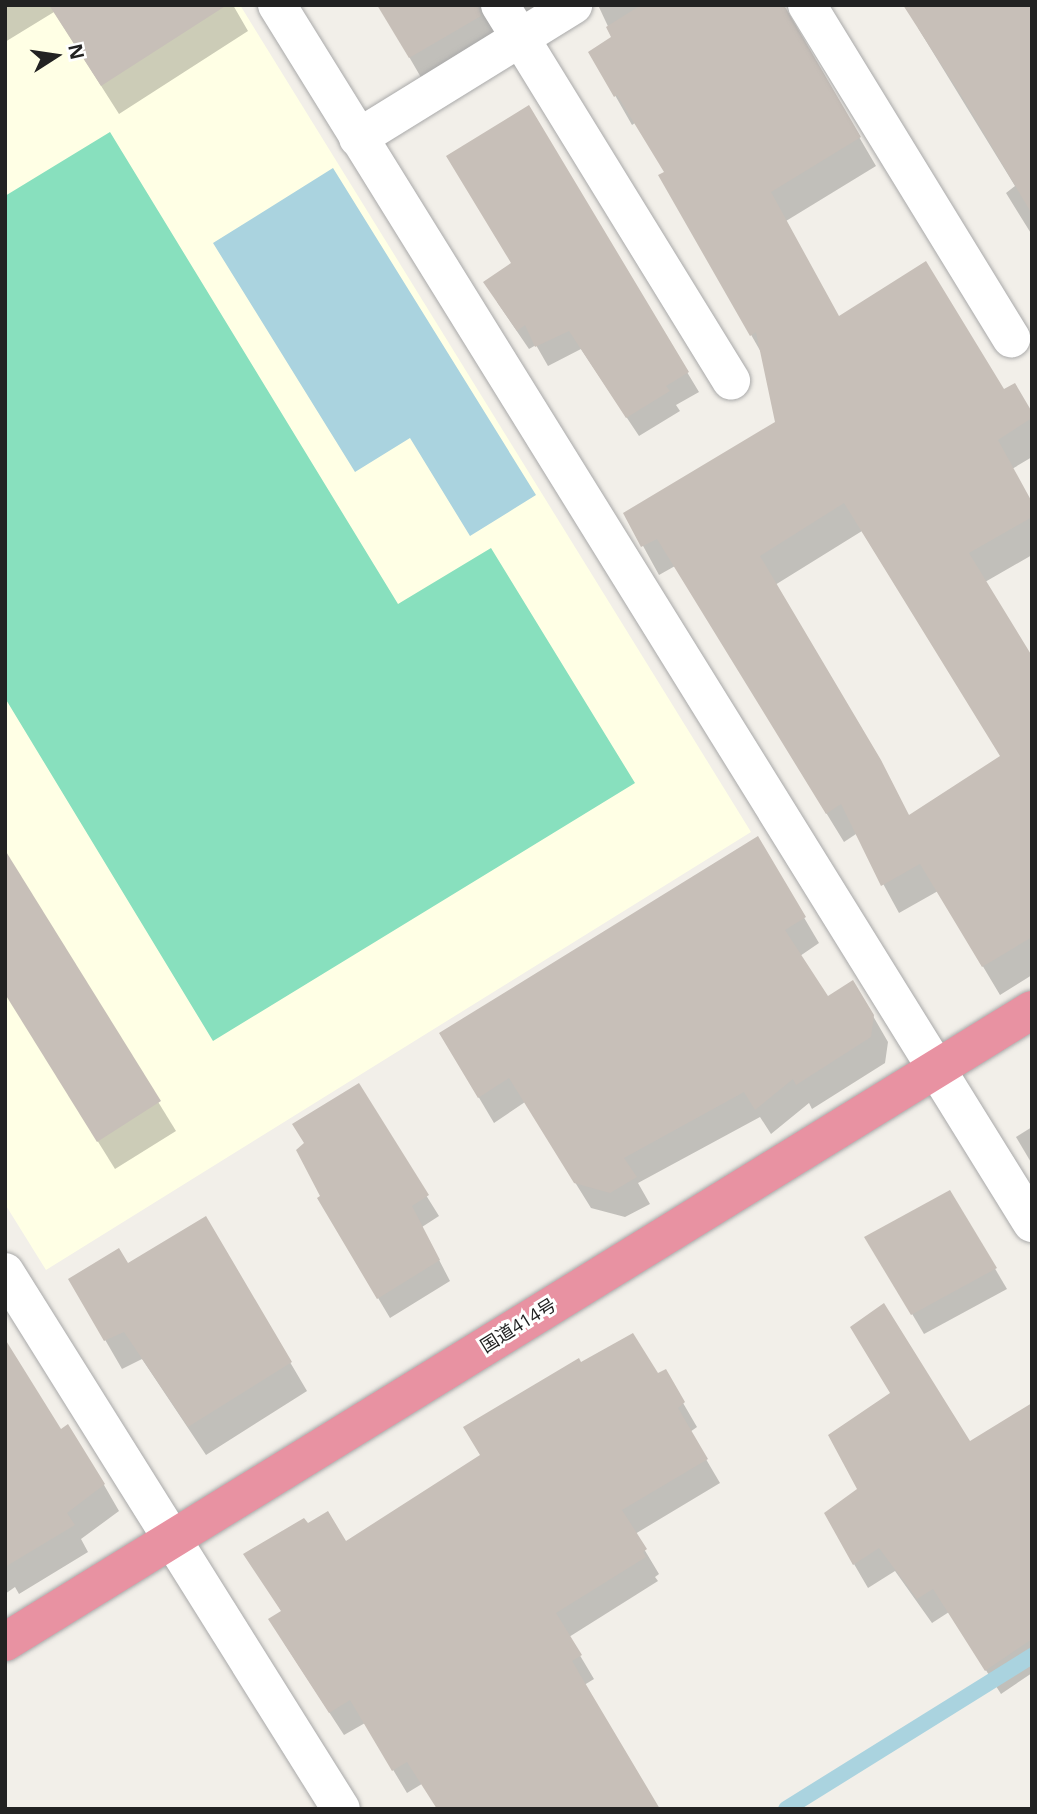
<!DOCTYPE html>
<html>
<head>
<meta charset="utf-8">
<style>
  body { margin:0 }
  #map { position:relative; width:1037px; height:1814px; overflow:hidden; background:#f2efe9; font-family:"Open Sans","Noto Sans JP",sans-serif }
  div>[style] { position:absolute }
  .education>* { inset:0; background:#ffffe5 }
  .pitch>* { inset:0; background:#88e0be }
  .water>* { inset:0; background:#aad3df }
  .shadow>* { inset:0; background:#0003 }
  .stream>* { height:16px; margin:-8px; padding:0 8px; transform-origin:8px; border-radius:8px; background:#aad3df }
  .building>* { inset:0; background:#c7bfb8 }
  .roads { filter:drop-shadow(0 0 2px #a9a9a9) drop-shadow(0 0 2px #a9a9a9) }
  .minor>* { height:38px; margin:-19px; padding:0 19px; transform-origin:19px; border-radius:19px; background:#fff }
  .highway>* { height:38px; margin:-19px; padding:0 19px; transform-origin:19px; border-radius:19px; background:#e892a2 }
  span { translate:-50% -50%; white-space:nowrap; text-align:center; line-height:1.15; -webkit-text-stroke:6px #fff; paint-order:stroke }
  .street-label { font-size:18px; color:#222 }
  .frame { position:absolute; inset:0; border:7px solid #222; pointer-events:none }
  .north { position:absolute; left:21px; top:21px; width:70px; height:70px; -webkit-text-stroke:5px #fff; paint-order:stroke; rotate:78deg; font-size:19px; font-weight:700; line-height:28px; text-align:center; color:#222 }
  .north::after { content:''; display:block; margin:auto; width:24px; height:32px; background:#222; clip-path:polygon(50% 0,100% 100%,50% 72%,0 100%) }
</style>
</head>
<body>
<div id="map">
  <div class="education">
    <i style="clip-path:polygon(5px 5px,240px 5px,751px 832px,46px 1270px,5px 1204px)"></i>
  </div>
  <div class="pitch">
    <i style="clip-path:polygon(110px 132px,398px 604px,491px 548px,635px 783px,213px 1041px,5px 698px,5px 196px)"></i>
  </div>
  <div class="water">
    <i style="clip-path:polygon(333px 168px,536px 495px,470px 536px,410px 438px,355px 472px,213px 243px)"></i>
  </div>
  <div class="shadow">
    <i style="clip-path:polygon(5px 5px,233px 5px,248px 31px,119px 114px,54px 12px,5px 42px)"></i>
    <i style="clip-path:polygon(379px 5px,560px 5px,494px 36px,426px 86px)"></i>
    <i style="clip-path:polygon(evenodd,598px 5px,782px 5px,876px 166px,786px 221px,839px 318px,1004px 392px,1032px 416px,1032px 457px,1012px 469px,1032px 504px,1032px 555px,985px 582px,1032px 659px,1032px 975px,1000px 995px,938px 891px,899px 913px,856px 834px,844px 842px,675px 566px,659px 575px,625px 513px,777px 423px,762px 354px,661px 176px,666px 173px,635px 123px,632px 125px,591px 53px,613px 37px,598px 5px,862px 531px,1002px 757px,909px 816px,775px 585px,862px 531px)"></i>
    <i style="clip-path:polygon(1032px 5px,1032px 235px,1006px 193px,1015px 186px,918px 28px)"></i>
    <i style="clip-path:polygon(528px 108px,699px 392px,676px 405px,680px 411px,639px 436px,581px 349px,548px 366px,536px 345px,529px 349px,497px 302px,513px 263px)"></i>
    <i style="clip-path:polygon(757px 838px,819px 943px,800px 956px,827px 998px,873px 1016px,888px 1042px,885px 1063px,812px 1109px,809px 1103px,771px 1134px,760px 1117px,638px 1183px,650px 1204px,625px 1217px,591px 1208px,525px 1102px,494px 1123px,456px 1059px)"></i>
    <i style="clip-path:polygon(5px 853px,176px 1131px,115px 1169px,5px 992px)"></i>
    <i style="clip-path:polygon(358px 1086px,439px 1216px,422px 1227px,450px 1281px,390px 1318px,319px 1199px)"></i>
    <i style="clip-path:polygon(1032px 1127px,1032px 1164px,1016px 1137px)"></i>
    <i style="clip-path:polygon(950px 1192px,1007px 1289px,924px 1334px,867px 1238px)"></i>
    <i style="clip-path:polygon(205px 1218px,307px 1391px,206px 1455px,142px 1359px,122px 1369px,70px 1279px,128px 1265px)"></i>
    <i style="clip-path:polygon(5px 1342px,60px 1431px,104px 1485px,119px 1511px,81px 1539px,88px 1552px,19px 1594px,15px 1587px,5px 1594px)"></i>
    <i style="clip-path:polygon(581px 1364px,657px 1376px,665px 1372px,697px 1427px,690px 1432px,720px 1483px,635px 1534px,659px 1574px,655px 1577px,658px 1581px,569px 1637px,594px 1679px,407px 1793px,365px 1723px,344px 1735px,284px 1643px,282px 1612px,246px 1555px,346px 1544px,482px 1456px)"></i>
    <i style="clip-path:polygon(1032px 1405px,1032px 1673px,1001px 1694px,949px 1612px,932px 1623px,895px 1571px,868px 1588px,854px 1564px,970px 1443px)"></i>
  </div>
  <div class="stream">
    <i style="left:786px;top:1809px;width:290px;rotate:-31.9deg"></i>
  </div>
  <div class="building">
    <i style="clip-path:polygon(49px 5px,227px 5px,101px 86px)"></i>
    <i style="clip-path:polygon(377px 5px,478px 5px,481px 16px,409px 58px)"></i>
    <i style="clip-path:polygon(evenodd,641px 5px,784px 5px,861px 137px,771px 192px,839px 316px,926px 261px,1004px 389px,1015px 383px,1032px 412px,1032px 418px,998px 440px,1032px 502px,1032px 517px,969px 553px,1032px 656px,1032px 937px,982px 967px,920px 864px,881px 886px,841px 804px,826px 814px,657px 539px,641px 547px,623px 513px,775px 422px,756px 332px,750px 336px,658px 175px,664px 172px,617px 95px,614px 97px,588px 52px,611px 37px,606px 27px,641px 5px,844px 503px,1000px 756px,909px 815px,881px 760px,760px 556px,844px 503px)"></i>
    <i style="clip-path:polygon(903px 5px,1032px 5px,1032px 214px,964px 100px)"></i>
    <i style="clip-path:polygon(529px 105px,689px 372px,666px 386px,670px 391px,626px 418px,569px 331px,535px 347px,525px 325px,517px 331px,483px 282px,511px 263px,446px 156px)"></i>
    <i style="clip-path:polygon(758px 836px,806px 917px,785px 930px,828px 996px,853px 980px,874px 1015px,871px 1037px,796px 1085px,793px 1079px,755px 1110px,744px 1092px,624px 1158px,637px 1177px,610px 1193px,574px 1183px,509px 1078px,478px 1098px,439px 1033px)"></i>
    <i style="clip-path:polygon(5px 850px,161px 1101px,97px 1142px,5px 994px)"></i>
    <i style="clip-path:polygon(359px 1083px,429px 1195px,412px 1206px,440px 1260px,377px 1299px,317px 1198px,320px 1196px,296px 1150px,304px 1143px,292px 1124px)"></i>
    <i style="clip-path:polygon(950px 1190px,997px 1268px,911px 1315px,864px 1237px)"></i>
    <i style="clip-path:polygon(206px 1216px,292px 1362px,188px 1427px,124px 1332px,104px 1341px,68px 1279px,119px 1248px,128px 1263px)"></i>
    <i style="clip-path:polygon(884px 1303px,970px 1441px,1032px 1403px,1032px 1639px,985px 1671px,933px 1589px,917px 1599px,879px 1548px,853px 1565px,824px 1513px,857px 1489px,828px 1435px,890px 1393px,850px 1327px)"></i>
    <i style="clip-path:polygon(633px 1333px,658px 1373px,666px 1369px,685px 1402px,678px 1408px,708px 1459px,622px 1510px,647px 1549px,643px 1552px,646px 1557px,556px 1613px,582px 1655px,572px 1661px,660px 1809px,437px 1809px,407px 1762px,392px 1771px,350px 1700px,329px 1713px,268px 1619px,281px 1611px,243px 1554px,304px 1518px,308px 1523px,328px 1511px,346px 1541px,480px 1455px,463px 1427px,579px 1358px,581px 1362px)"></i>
    <i style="clip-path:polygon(5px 1339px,61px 1429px,68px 1424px,105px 1484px,67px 1513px,75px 1525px,5px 1567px)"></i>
  </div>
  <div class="roads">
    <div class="minor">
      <i style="left:277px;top:5px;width:1433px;rotate:58.21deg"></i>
      <i style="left:500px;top:5px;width:441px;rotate:58.4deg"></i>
      <i style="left:807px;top:5px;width:391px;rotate:58.5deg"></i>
      <i style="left:358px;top:138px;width:253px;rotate:-31.7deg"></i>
      <i style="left:5px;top:1272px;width:633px;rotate:57.97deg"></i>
    </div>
    <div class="highway">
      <i style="left:5px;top:1642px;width:1206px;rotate:-31.61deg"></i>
    </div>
  </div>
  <div class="street-label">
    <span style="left:518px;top:1325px;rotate:-32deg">国道414号</span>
  </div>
  <div class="frame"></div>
  <div class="north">N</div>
</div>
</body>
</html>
